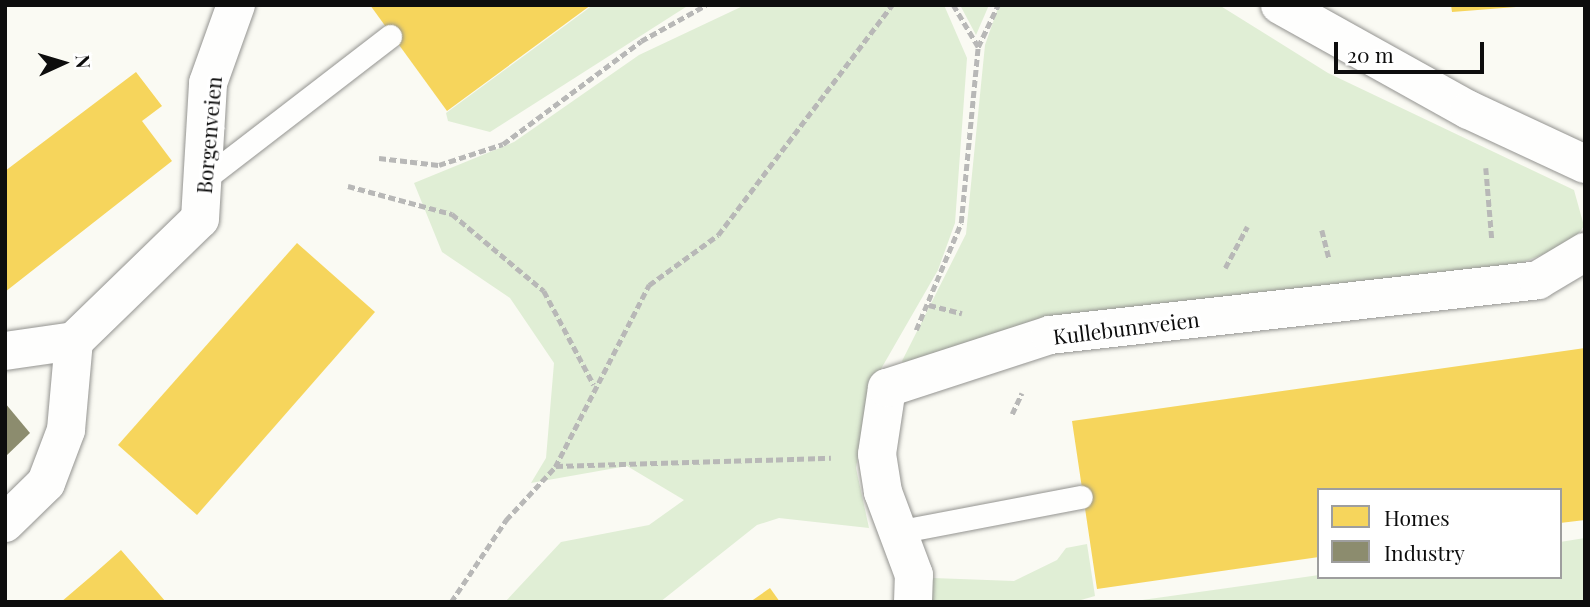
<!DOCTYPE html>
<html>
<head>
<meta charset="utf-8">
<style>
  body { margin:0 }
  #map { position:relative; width:1590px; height:607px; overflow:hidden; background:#fafaf3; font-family:"Playfair Display",serif }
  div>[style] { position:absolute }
  .green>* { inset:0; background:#e0eed5 }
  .homes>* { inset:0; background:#f6d55c }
  .industry>* { inset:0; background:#8c8c6e }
  .path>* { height:4.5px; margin-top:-2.25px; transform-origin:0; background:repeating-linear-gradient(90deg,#b8b8b7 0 7px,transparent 0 10.5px) }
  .roads { filter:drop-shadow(0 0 2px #949491) drop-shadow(0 0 2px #949491) }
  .lane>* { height:23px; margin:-11.5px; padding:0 11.5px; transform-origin:11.5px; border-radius:11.5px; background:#fefefd }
  .street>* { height:38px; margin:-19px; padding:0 19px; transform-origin:19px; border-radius:19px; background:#fefefd }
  span { translate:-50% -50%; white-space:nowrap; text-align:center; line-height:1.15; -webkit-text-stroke:7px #fff; paint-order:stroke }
  .street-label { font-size:21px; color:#0d0d0d }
  .frame { position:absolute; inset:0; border:7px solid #0d0d0d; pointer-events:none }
  .legend { position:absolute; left:1317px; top:488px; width:245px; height:91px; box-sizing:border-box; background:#fff; border:2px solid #9e9e9e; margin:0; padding:9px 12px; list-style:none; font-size:21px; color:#0d0d0d }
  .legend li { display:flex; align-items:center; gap:14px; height:35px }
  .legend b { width:35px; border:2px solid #9e9e9e }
  .north { position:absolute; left:28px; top:28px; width:70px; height:70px; -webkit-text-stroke:5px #fff; paint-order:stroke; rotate:86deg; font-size:19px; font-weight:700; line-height:28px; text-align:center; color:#0d0d0d }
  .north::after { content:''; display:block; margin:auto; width:24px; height:32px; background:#0d0d0d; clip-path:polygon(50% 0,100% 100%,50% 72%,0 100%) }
  .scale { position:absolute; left:1334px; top:42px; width:150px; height:32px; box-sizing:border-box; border:4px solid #0d0d0d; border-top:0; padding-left:9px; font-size:21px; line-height:24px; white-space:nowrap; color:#0d0d0d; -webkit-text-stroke:5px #fff; paint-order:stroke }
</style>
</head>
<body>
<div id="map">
  <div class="green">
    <i style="clip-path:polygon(593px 5px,689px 5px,490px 132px,448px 121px,446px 113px)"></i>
    <i style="clip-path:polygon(745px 5px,944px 5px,967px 58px,955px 223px,938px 270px,870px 388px,856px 468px,869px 528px,779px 518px,757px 525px,660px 602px,505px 602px,561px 542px,649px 525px,684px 500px,627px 466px,531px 483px,546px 458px,554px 363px,510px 298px,442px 252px,414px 183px,514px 142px,639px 55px)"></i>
    <i style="clip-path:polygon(960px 5px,989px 5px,976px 35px)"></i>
    <i style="clip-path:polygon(999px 5px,1219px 5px,1328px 73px,1574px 190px,1584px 226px,1571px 244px,1515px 265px,911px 370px,902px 361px,966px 234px,985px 45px)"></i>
    <i style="clip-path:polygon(1585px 538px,1585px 602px,1128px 602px,1319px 575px,1560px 577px,1560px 542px)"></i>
    <i style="clip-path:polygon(1087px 544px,1095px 596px,1074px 602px,922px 602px,933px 578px,1014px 581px,1057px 560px,1066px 548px)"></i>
  </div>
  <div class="homes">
    <i style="clip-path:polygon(370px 5px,591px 5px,447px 111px)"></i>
    <i style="clip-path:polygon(1451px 5px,1516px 5px,1516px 7px,1452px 12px)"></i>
    <i style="clip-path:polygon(136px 72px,162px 106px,142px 121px,172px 161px,5px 292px,5px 171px)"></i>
    <i style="clip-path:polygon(297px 243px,375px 312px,197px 515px,118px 445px)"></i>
    <i style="clip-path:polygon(1585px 348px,1585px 520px,1560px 523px,1560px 490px,1319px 490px,1319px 557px,1097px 589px,1072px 421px)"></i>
    <i style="clip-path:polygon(121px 550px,166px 602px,61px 602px,95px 573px)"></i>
    <i style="clip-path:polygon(770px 588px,780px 602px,750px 602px)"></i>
  </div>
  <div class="industry">
    <i style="clip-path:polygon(5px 403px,30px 433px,5px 457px)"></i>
  </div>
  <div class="path">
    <i style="left:978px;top:47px;width:47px;rotate:-64.5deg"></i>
    <i style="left:379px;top:158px;width:60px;rotate:6.7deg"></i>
    <i style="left:439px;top:165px;width:67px;rotate:-18.2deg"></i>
    <i style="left:503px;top:144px;width:172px;rotate:-36.7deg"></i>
    <i style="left:641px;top:41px;width:74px;rotate:-29deg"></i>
    <i style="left:1486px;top:168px;width:71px;rotate:85.2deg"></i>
    <i style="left:348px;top:186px;width:108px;rotate:15.1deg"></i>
    <i style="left:452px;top:214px;width:120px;rotate:39.9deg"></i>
    <i style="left:544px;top:291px;width:106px;rotate:62deg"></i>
    <i style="left:1322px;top:230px;width:29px;rotate:76deg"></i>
    <i style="left:1225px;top:268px;width:47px;rotate:-61.8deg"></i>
    <i style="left:929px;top:305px;width:34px;rotate:14deg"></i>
    <i style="left:916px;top:330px;width:116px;rotate:-67.2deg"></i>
    <i style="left:961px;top:223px;width:177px;rotate:-84.5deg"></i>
    <i style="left:978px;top:47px;width:49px;rotate:-120.8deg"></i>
    <i style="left:1012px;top:414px;width:23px;rotate:-65deg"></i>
    <i style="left:556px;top:466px;width:275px;rotate:-1.7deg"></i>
    <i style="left:451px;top:602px;width:99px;rotate:-56.1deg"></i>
    <i style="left:506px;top:520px;width:72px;rotate:-47.2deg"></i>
    <i style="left:555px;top:467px;width:205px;rotate:-62.7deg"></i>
    <i style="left:649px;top:285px;width:85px;rotate:-35.9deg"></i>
    <i style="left:718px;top:235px;width:288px;rotate:-52.9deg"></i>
  </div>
  <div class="roads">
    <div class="lane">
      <i style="left:207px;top:177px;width:231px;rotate:-37.6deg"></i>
      <i style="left:897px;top:532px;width:187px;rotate:-10.8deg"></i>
    </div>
    <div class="street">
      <i style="left:1280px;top:5px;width:216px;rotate:29.1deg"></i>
      <i style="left:1469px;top:110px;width:128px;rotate:25deg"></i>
      <i style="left:5px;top:351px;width:70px;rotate:-8.2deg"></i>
      <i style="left:74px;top:341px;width:175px;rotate:-44.1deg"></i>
      <i style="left:200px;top:219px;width:136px;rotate:-86.6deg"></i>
      <i style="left:208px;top:83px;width:83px;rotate:-70.3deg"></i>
      <i style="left:5px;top:523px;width:57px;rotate:-44.3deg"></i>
      <i style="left:46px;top:483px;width:57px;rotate:-69.3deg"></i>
      <i style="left:66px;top:430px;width:89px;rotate:-84.9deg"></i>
      <i style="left:913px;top:602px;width:27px;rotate:-88deg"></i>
      <i style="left:914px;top:575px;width:89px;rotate:-110.5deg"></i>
      <i style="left:883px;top:492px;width:38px;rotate:-99deg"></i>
      <i style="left:877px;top:454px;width:67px;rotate:-81.4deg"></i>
      <i style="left:887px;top:388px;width:171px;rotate:-18deg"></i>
      <i style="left:1050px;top:335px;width:491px;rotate:-6.4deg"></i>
      <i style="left:1538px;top:280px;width:55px;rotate:-30.8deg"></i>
    </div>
  </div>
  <div class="street-label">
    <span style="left:208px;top:135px;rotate:-85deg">Borgenveien</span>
    <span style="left:1126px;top:327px;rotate:-7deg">Kullebunnveien</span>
  </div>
  <div class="frame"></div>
  <ul class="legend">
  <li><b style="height:19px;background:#f6d55c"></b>Homes</li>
  <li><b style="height:19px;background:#8c8c6e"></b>Industry</li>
  </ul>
  <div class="north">N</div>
  <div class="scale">20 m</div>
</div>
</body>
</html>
